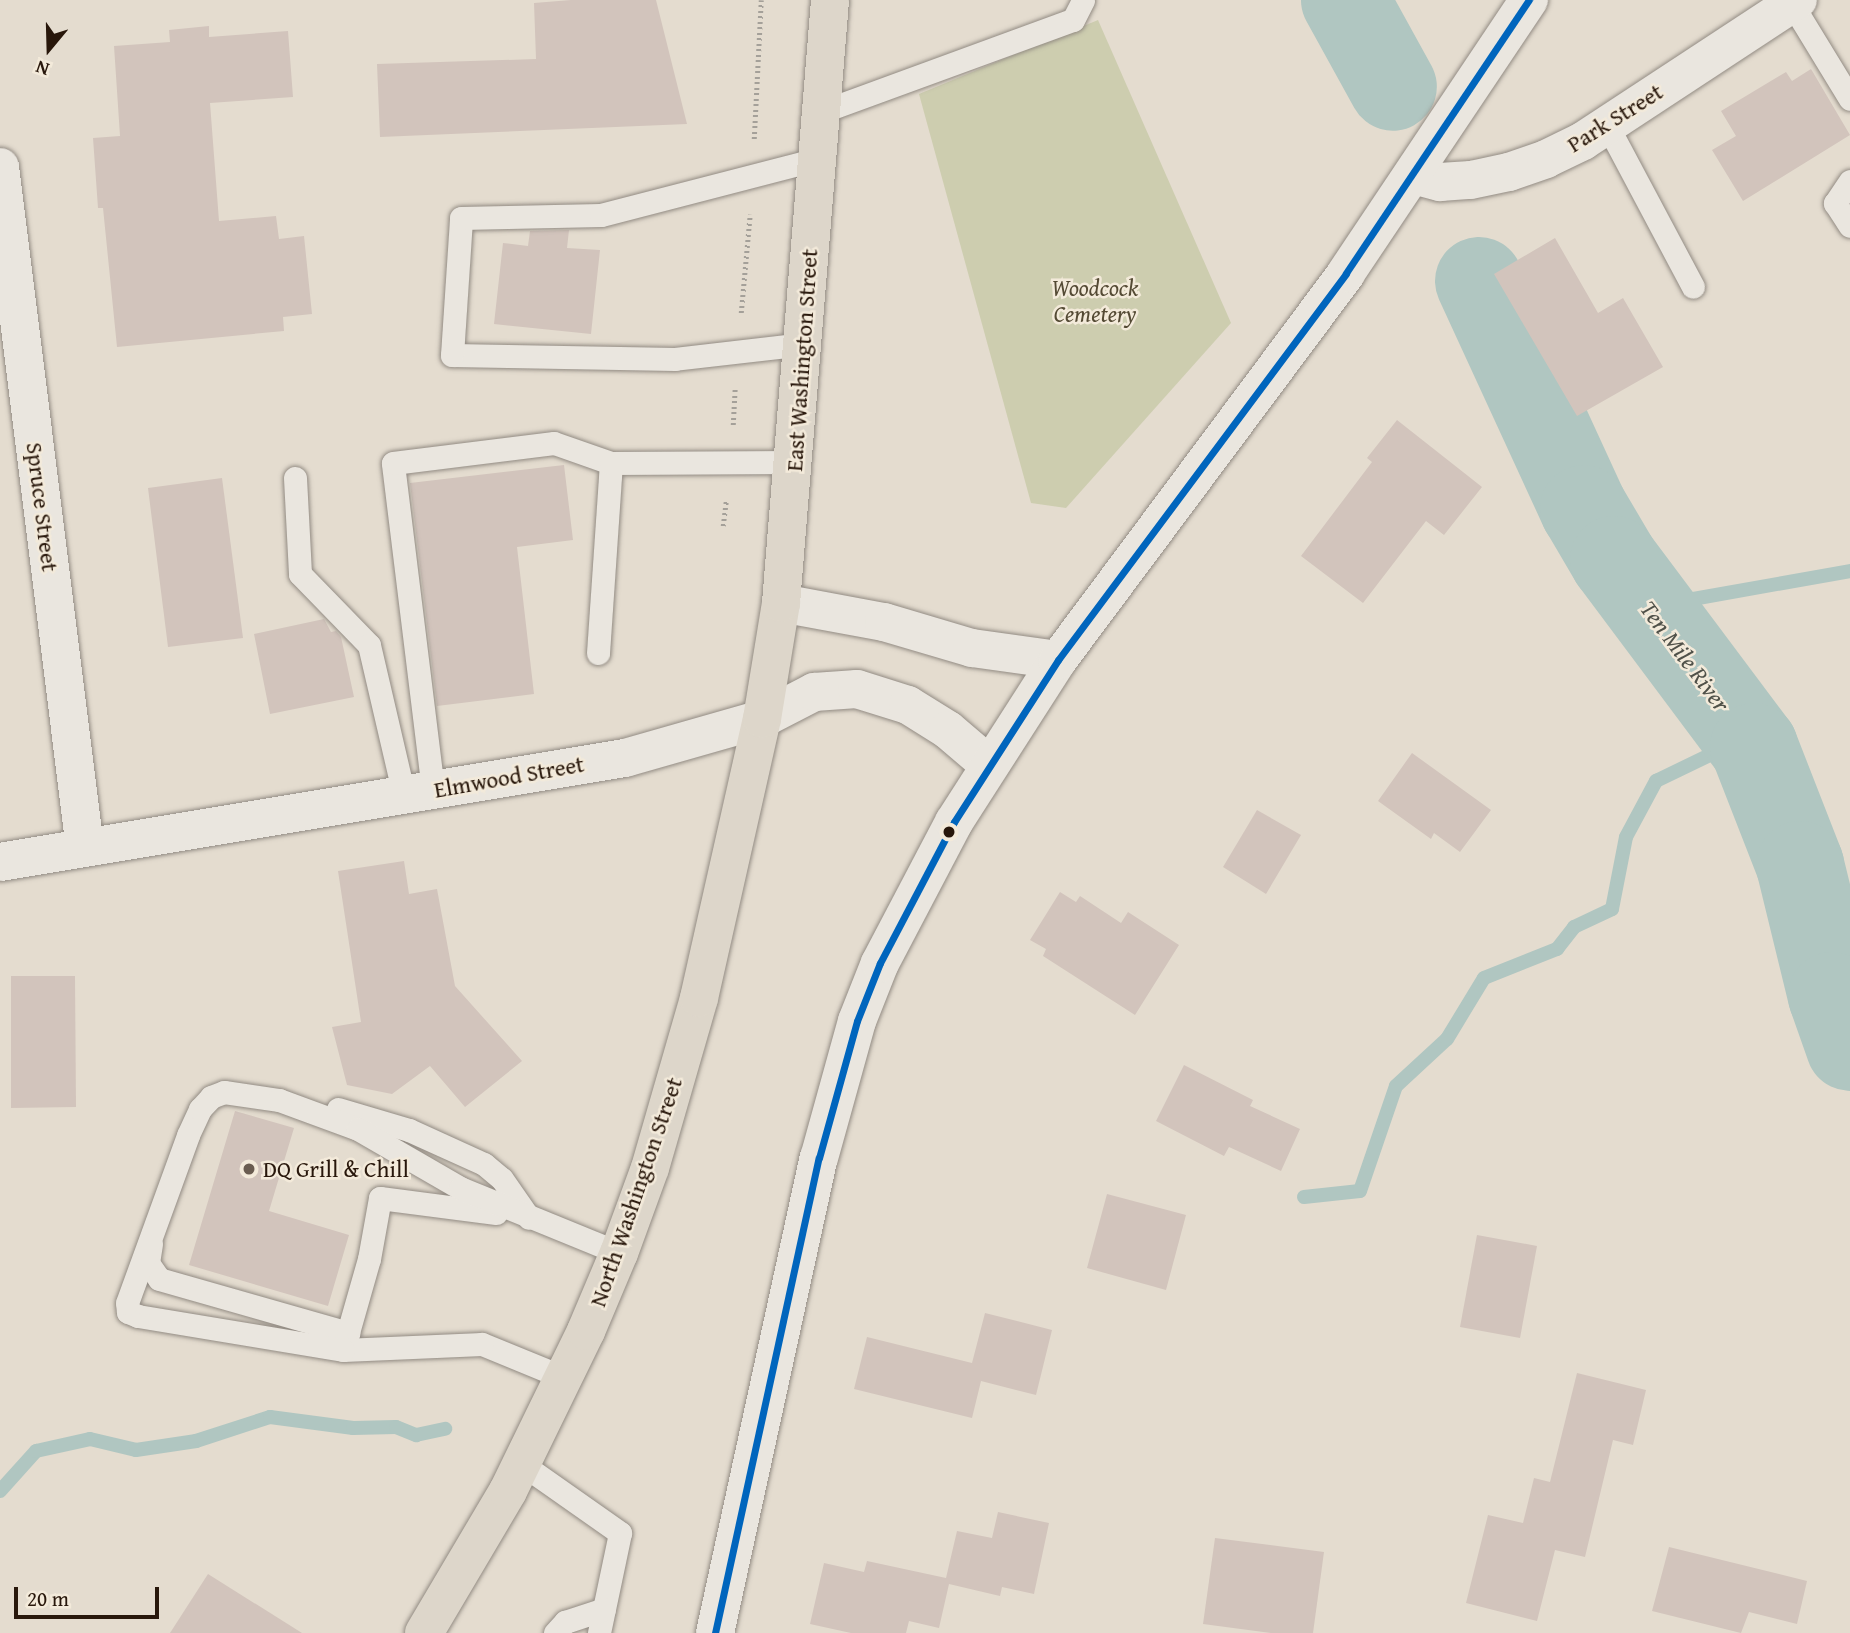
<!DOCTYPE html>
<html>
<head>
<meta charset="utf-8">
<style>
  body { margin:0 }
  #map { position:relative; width:1850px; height:1633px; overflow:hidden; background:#e4dccf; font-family:"Gentium Book Plus",serif }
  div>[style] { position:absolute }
  .green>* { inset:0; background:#cdcdaf }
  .stream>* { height:14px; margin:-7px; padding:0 7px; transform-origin:7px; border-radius:7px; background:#b0c6c1 }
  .river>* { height:88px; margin:-44px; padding:0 44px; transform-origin:44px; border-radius:44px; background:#b0c6c1 }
  .building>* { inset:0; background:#d2c4bc }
  .path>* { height:4.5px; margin-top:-2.25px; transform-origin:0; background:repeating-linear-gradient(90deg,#a4a099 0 2px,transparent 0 5.5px) }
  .roads { filter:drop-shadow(0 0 2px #928b83) drop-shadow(0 0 2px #928b83) }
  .lane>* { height:23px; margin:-11.5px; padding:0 11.5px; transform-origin:11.5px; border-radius:11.5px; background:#eae6df }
  .street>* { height:38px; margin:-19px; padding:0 19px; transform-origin:19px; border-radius:19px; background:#eae6df }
  .secondary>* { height:38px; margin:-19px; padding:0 19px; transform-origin:19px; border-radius:19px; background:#eae6df }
  .primary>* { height:38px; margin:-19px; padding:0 19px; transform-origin:19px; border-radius:19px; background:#ddd6ca }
  .bus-1>* { height:7px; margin:-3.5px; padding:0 3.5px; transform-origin:3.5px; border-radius:3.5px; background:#0065bd }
  .dots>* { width:19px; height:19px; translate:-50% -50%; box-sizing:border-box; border:4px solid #f3eada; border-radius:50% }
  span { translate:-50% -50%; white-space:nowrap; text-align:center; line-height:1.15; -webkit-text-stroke:5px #f3eada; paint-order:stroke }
  .street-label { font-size:23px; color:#28170b }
  .park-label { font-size:23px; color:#544a34; font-style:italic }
  .poi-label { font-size:23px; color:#28170b }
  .left { translate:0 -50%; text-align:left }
  .water-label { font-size:24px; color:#505149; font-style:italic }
  .north { position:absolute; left:14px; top:14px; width:70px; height:70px; -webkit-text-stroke:5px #f3eada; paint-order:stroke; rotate:199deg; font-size:19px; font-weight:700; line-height:28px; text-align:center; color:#28170b }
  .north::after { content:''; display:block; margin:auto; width:24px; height:32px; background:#28170b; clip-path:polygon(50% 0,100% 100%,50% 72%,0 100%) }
  .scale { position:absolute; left:14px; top:1587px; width:145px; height:32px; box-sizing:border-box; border:4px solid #28170b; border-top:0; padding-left:9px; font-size:21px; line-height:24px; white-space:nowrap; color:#28170b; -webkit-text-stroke:5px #f3eada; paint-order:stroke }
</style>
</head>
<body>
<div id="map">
  <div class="green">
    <i style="clip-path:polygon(1098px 20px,1231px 323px,1066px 508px,1031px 503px,919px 94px)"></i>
  </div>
  <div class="stream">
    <i style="left:1648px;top:607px;width:205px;rotate:-10.1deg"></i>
    <i style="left:1304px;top:1197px;width:56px;rotate:-6.1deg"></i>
    <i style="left:1360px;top:1191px;width:111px;rotate:-71.1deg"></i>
    <i style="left:1396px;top:1086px;width:69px;rotate:-42.7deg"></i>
    <i style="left:1447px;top:1039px;width:71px;rotate:-58.8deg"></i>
    <i style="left:1484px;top:978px;width:79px;rotate:-21.7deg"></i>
    <i style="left:1557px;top:949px;width:28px;rotate:-52deg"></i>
    <i style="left:1574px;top:927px;width:42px;rotate:-25.3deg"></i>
    <i style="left:1612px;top:909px;width:73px;rotate:-79deg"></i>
    <i style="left:1626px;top:837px;width:64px;rotate:-61.8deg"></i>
    <i style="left:1656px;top:781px;width:101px;rotate:-25.8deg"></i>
    <i style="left:0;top:1491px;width:54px;rotate:-48deg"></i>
    <i style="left:36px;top:1451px;width:55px;rotate:-12.5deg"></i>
    <i style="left:90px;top:1439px;width:47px;rotate:13.4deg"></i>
    <i style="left:136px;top:1450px;width:61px;rotate:-8.5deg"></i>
    <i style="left:196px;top:1441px;width:78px;rotate:-18deg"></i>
    <i style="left:270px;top:1417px;width:84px;rotate:7.5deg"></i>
    <i style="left:353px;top:1428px;width:43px;rotate:-1.3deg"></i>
    <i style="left:396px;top:1427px;width:22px;rotate:22deg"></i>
    <i style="left:416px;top:1435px;width:30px;rotate:-12deg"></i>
  </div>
  <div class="river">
    <i style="left:1345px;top:0;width:99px;rotate:61.1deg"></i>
    <i style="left:1479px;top:281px;width:251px;rotate:65.3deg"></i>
    <i style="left:1584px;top:509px;width:59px;rotate:59.5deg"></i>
    <i style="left:1614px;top:560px;width:234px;rotate:53.2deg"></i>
    <i style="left:1754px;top:747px;width:127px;rotate:68.7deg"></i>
    <i style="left:1800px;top:865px;width:135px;rotate:76.3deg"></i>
    <i style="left:1832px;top:996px;width:54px;rotate:70.6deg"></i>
  </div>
  <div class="building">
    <i style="clip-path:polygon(571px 0,656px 0,687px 124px,380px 137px,377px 64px,536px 59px,534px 3px)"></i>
    <i style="clip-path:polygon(209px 26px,209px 37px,288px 31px,293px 97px,210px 103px,219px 221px,276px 216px,279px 239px,304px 236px,312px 314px,283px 317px,284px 331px,117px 347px,103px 208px,98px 208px,93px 138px,120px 136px,114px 46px,170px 42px,169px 30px)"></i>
    <i style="clip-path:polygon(1811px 69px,1850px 135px,1743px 201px,1712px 150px,1736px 136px,1721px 111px,1786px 72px,1792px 81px)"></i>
    <i style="clip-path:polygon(569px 230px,567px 248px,600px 250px,591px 334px,494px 324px,503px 243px,528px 246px,530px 231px)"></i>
    <i style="clip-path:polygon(1555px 238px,1598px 313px,1623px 298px,1663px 367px,1577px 416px,1494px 274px)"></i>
    <i style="clip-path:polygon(1397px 420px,1482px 487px,1444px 535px,1426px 521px,1363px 603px,1301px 556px,1372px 462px,1367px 458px)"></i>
    <i style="clip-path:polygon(564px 465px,573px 540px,517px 547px,534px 694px,437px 706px,410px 483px)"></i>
    <i style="clip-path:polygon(222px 478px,243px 638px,168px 647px,148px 488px)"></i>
    <i style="clip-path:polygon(324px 619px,331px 632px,336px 631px,341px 637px,354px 697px,270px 714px,254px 634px)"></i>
    <i style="clip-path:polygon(1412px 753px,1491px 810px,1460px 852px,1434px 833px,1431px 839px,1378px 801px)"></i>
    <i style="clip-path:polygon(1257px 810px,1301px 835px,1266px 894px,1223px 867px)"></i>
    <i style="clip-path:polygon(404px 861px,409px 894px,437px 889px,455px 986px,522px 1061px,465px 1107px,430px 1066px,392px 1094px,347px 1085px,332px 1027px,361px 1022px,338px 871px)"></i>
    <i style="clip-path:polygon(1060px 892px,1076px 902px,1080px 896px,1121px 923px,1128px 912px,1179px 945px,1135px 1015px,1043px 956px,1046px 949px,1030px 940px)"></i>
    <i style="clip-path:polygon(11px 976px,75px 976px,76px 1107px,11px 1108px)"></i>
    <i style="clip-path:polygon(1184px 1065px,1253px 1100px,1250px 1106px,1300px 1129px,1281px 1171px,1229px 1147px,1224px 1156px,1156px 1121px)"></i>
    <i style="clip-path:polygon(235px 1111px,294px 1128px,269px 1211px,349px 1235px,328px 1306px,189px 1265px)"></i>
    <i style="clip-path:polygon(1107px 1194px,1186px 1215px,1166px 1290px,1087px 1268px)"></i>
    <i style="clip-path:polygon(1477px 1235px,1537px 1246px,1520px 1338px,1460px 1327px)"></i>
    <i style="clip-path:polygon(985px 1313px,1052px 1330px,1036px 1395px,981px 1381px,972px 1418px,854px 1389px,867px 1337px,972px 1363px)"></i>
    <i style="clip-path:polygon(1577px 1373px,1646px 1390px,1633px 1445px,1613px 1440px,1585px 1557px,1555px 1550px,1537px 1621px,1466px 1603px,1488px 1515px,1523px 1523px,1534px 1478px,1550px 1482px)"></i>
    <i style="clip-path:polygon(998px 1512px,1049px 1523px,1034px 1594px,1002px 1587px,1000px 1596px,949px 1584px,939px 1628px,909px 1621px,906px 1633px,851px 1633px,810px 1624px,824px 1563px,864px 1572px,867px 1561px,946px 1578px,957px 1531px,992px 1538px)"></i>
    <i style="clip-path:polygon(1215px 1538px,1324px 1552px,1313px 1633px,1271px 1633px,1203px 1624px)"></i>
    <i style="clip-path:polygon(1669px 1547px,1807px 1581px,1797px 1624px,1749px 1612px,1741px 1633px,1652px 1611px)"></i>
    <i style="clip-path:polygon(208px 1574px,302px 1633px,170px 1633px)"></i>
  </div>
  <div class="path">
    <i style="left:754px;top:139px;width:139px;rotate:-87.1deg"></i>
    <i style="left:741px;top:313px;width:99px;rotate:-84.8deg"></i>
    <i style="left:733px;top:425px;width:37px;rotate:-87deg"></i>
    <i style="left:723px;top:526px;width:26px;rotate:-83deg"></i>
  </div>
  <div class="roads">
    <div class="lane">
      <i style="left:1792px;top:4px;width:111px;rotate:58.6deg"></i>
      <i style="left:821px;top:112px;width:268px;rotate:-20.1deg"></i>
      <i style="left:1073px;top:20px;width:22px;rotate:-63deg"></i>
      <i style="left:1607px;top:125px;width:183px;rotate:62deg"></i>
      <i style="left:1850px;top:181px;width:27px;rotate:124deg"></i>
      <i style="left:1835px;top:203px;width:27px;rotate:57deg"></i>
      <i style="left:804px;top:344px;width:130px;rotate:173.4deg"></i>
      <i style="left:675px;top:359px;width:223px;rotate:-179deg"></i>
      <i style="left:452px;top:355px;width:137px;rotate:-86.2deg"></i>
      <i style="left:461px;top:218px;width:140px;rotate:-1.2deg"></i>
      <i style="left:601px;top:215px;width:224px;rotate:-14.5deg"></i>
      <i style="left:295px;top:478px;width:96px;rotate:87deg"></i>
      <i style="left:300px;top:574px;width:99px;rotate:45.8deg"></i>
      <i style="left:369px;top:645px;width:154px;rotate:76.9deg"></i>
      <i style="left:598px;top:653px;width:190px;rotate:-86.1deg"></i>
      <i style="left:433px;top:790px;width:329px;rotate:-97deg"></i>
      <i style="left:393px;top:463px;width:162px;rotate:-7.1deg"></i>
      <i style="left:554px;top:443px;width:60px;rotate:19.3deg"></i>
      <i style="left:611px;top:463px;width:184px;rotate:-0.3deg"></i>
      <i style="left:338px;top:1109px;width:74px;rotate:16.5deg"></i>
      <i style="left:409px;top:1130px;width:82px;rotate:24.4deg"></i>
      <i style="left:484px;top:1164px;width:23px;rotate:40deg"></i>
      <i style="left:502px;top:1179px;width:47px;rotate:55.3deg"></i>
      <i style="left:151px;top:1244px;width:19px;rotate:99deg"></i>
      <i style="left:148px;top:1263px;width:19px;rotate:55deg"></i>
      <i style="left:159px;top:1279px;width:197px;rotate:15.9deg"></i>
      <i style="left:343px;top:1350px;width:95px;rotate:-74.1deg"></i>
      <i style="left:369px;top:1259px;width:62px;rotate:-79.8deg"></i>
      <i style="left:380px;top:1198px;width:117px;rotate:7.4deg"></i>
      <i style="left:565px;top:1378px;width:90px;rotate:-157.7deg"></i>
      <i style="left:482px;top:1344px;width:139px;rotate:177.5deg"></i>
      <i style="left:343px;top:1350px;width:208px;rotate:-170.6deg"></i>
      <i style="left:138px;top:1316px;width:11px;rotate:-158deg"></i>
      <i style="left:128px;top:1312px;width:9px;rotate:-96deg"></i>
      <i style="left:127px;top:1303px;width:179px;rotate:-70deg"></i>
      <i style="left:188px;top:1135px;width:29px;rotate:-65deg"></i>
      <i style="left:200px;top:1109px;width:16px;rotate:-47deg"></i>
      <i style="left:211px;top:1097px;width:14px;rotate:-21deg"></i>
      <i style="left:224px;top:1092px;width:56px;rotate:8.3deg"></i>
      <i style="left:279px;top:1100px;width:84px;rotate:20.2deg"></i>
      <i style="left:358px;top:1129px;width:118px;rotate:30deg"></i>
      <i style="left:460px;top:1188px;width:172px;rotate:22.2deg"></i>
      <i style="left:522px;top:1464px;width:120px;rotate:35.1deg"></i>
      <i style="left:620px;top:1533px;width:102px;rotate:101.9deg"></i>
      <i style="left:555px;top:1633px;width:15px;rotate:-48deg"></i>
      <i style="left:565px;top:1622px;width:41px;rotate:-18.4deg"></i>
    </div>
    <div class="street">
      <i style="left:0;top:167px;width:686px;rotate:82.89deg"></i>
    </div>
    <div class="secondary">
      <i style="left:1413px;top:175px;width:28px;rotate:15deg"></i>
      <i style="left:1440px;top:182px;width:31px;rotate:-4deg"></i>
      <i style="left:1471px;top:180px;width:39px;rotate:-12deg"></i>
      <i style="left:1509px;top:172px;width:39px;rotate:-19deg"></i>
      <i style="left:1546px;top:159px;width:41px;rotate:-25.9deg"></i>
      <i style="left:1583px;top:141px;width:257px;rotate:-33.3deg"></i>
      <i style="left:781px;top:603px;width:105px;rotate:10.5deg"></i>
      <i style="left:884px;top:622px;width:92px;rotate:16.5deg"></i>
      <i style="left:972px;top:648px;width:87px;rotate:7.9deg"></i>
      <i style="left:0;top:862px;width:634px;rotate:-9.45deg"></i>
      <i style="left:625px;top:758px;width:142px;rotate:-15.9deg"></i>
      <i style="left:762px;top:719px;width:59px;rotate:-27.4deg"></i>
      <i style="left:814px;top:692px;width:43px;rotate:-4deg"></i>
      <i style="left:857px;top:689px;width:53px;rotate:17.4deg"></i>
      <i style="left:908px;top:705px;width:47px;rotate:32deg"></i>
      <i style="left:948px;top:730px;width:54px;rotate:40.5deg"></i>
      <i style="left:715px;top:1633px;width:486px;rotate:-77.7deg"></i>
      <i style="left:819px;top:1158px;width:142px;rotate:-74.5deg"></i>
      <i style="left:857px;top:1021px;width:62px;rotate:-68.4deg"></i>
      <i style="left:880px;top:963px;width:159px;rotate:-62.3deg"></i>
      <i style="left:954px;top:822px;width:193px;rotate:-57.3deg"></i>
      <i style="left:1058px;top:660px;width:482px;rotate:-53.3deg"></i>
      <i style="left:1346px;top:273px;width:329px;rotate:-56.2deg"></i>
    </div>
    <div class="primary">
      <i style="left:424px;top:1633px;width:165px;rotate:-59.4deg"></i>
      <i style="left:508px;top:1491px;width:178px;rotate:-64deg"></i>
      <i style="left:586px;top:1331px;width:85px;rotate:-67.1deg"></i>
      <i style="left:619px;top:1253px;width:90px;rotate:-70deg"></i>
      <i style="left:650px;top:1168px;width:177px;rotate:-73.9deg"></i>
      <i style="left:699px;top:998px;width:286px;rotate:-77.3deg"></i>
      <i style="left:762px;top:719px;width:118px;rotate:-80.7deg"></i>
      <i style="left:781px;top:603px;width:605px;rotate:-85.35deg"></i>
    </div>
  </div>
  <div class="bus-1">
    <i style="left:715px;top:1633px;width:486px;rotate:-77.7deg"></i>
    <i style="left:819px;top:1158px;width:142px;rotate:-74.5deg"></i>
    <i style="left:857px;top:1021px;width:62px;rotate:-68.4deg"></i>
    <i style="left:880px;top:963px;width:159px;rotate:-62.3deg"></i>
    <i style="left:954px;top:822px;width:193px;rotate:-57.3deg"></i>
    <i style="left:1058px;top:660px;width:482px;rotate:-53.3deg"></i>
    <i style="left:1346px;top:273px;width:329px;rotate:-56.2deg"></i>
  </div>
  <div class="dots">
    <i style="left:949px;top:832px;background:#28170b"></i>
    <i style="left:249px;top:1169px;background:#6a5c50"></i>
  </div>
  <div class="street-label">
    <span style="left:1615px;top:118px;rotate:-32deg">Park Street</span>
    <span style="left:802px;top:360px;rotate:-86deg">East Washington Street</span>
    <span style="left:42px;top:507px;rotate:83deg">Spruce Street</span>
    <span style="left:509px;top:777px;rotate:-10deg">Elmwood Street</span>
    <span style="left:636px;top:1192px;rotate:-71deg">North Washington Street</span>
  </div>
  <div class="park-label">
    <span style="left:1095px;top:301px">Woodcock<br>Cemetery</span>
  </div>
  <div class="poi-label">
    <span class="left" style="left:263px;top:1169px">DQ Grill &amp; Chill</span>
  </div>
  <div class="water-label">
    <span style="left:1685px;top:656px;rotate:53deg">Ten Mile River</span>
  </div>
  <div class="north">N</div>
  <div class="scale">20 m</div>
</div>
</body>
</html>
